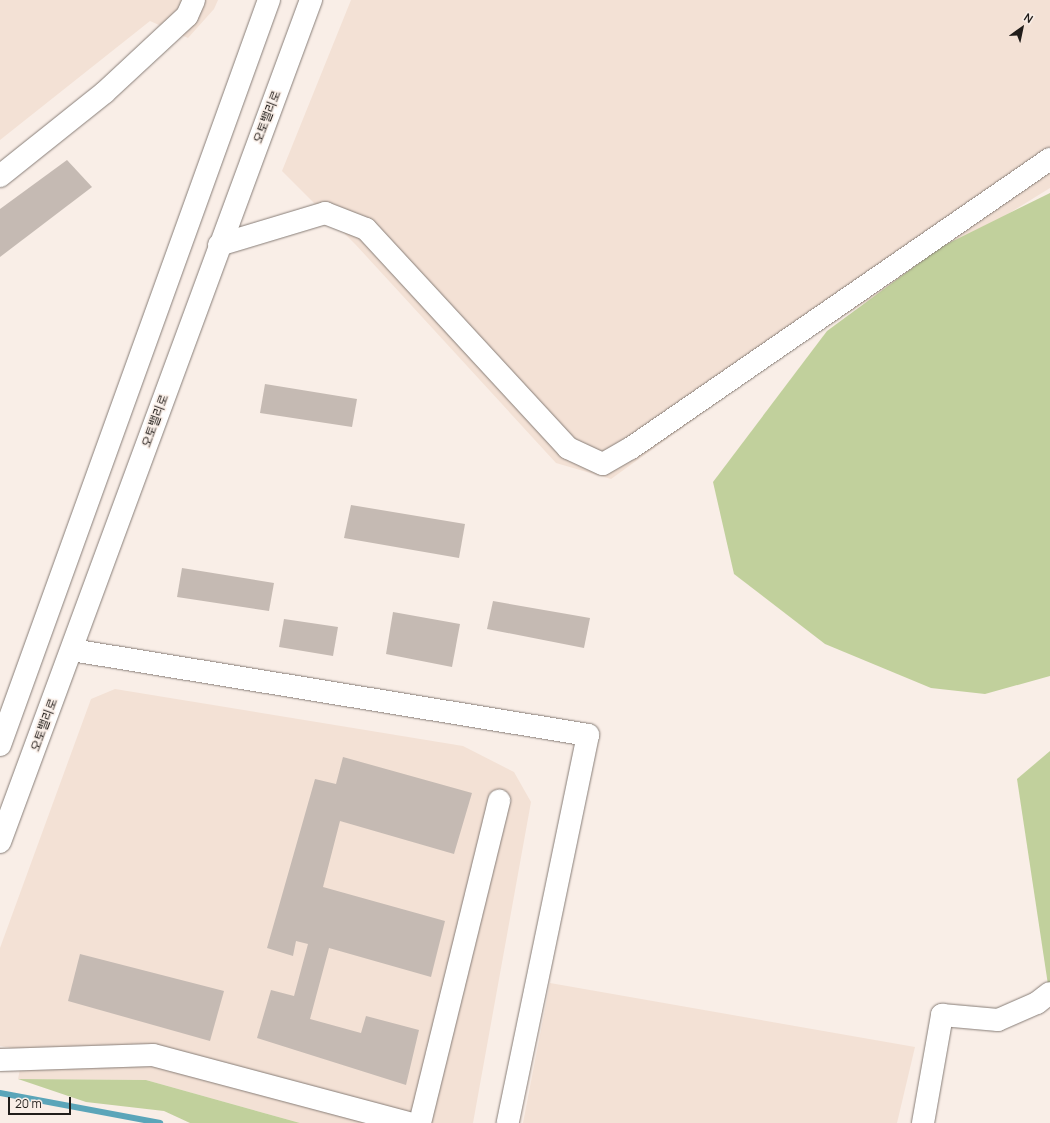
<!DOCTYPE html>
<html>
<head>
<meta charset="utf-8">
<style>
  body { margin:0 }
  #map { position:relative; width:1050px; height:1123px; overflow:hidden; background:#f9eee7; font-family:Manrope,"Noto Sans KR",sans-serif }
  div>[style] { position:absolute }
  .built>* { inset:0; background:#f3e1d5 }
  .green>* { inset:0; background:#c1d09c }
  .stream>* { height:6px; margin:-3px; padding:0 3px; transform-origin:3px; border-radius:3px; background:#5ba5b9 }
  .building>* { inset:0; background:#c5bab3 }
  .roads { filter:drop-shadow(0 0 1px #877d77) drop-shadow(0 0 1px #877d77) }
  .minor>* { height:22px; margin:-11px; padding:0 11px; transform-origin:11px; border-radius:11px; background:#fff }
  .highway>* { height:22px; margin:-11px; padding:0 11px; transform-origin:11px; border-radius:11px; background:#fff }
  span { translate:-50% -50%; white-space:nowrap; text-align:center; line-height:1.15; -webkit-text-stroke:3px #f9eee7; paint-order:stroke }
  .street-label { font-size:12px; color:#211d1a }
  .north { position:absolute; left:1002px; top:8px; width:40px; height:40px; -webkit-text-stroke:3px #f9eee7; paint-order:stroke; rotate:33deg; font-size:11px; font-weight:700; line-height:16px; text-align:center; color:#211d1a }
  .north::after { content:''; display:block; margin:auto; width:14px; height:18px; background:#211d1a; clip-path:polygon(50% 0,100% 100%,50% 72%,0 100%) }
  .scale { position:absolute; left:8px; top:1097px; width:63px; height:18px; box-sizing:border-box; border:2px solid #211d1a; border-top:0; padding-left:5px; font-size:12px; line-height:14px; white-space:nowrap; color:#211d1a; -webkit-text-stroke:3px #f9eee7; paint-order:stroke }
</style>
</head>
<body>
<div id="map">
  <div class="built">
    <i style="clip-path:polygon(0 0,218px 0,214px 9px,188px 38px,150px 21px,0 140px)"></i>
    <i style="clip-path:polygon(351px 0,1050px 0,1050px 188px,800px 343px,611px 479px,556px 463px,356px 245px,282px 171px)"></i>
    <i style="clip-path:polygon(115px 689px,463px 746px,514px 772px,531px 802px,473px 1123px,300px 1123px,146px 1080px,18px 1079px,24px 1050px,0 1046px,0 948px,91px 699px)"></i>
    <i style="clip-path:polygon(550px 983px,915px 1047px,897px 1123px,523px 1123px)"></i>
  </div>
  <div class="green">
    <i style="clip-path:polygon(1050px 193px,1050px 676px,985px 694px,931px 688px,825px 644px,734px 574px,713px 482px,827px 331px,941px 247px)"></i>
    <i style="clip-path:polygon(1050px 751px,1050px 998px,1017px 779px)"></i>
    <i style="clip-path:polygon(18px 1079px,146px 1080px,300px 1123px,190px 1123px,164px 1111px,86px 1102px)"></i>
  </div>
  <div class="stream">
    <i style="left:0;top:1093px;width:163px;rotate:10.6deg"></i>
  </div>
  <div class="building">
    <i style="clip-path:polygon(67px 160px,92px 187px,0 257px,0 209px)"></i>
    <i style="clip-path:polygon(265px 384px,357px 399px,352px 427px,260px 413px)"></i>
    <i style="clip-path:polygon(351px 505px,465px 524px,459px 558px,344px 538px)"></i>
    <i style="clip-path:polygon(182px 568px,274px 583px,269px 611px,177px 597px)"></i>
    <i style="clip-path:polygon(493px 601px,590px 618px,584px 648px,487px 629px)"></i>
    <i style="clip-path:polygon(393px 612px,460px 624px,452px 667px,386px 654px)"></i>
    <i style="clip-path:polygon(284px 619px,338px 627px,333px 656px,279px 647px)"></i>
    <i style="clip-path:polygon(343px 757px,472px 793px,454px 854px,340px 821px,323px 887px,445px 921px,431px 977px,329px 948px,310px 1019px,361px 1033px,366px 1016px,419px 1030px,406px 1085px,257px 1038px,271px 990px,294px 996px,308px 944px,296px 941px,293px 956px,267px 948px,315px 779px,336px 784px)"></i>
    <i style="clip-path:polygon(80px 954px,224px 991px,210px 1041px,68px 1001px)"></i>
  </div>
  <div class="roads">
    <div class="minor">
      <i style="left:0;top:176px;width:133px;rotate:-38.6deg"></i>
      <i style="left:104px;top:93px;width:113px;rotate:-42.9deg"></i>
      <i style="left:187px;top:16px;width:17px;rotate:-66deg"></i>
      <i style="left:219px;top:245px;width:111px;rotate:-16.8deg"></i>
      <i style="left:325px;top:213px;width:44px;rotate:21.3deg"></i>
      <i style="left:366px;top:229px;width:298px;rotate:47.3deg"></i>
      <i style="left:568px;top:448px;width:38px;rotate:25deg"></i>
      <i style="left:603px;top:464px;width:32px;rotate:-30deg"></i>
      <i style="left:631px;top:448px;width:509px;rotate:-34.6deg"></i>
      <i style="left:72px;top:650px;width:523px;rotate:9.35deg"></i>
      <i style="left:588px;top:735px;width:396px;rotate:101.7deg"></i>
      <i style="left:0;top:1060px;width:153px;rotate:-1.9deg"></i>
      <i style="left:153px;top:1055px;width:264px;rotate:14.9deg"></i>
      <i style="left:420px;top:1123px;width:332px;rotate:-76.2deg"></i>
      <i style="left:923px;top:1123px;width:110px;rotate:-80deg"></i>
      <i style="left:942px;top:1015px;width:56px;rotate:5.1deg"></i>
      <i style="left:998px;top:1020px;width:43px;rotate:-23.6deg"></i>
      <i style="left:1037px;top:1003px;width:16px;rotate:-38deg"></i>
    </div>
    <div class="highway">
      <i style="left:0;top:745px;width:792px;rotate:-70.15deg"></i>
      <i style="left:0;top:842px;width:898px;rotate:-69.73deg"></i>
    </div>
  </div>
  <div class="street-label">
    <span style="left:267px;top:117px;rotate:-69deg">오토밸리로</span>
    <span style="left:155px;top:421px;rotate:-70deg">오토밸리로</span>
    <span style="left:44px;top:725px;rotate:-70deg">오토밸리로</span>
  </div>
  <div class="north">N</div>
  <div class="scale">20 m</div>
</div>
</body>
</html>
